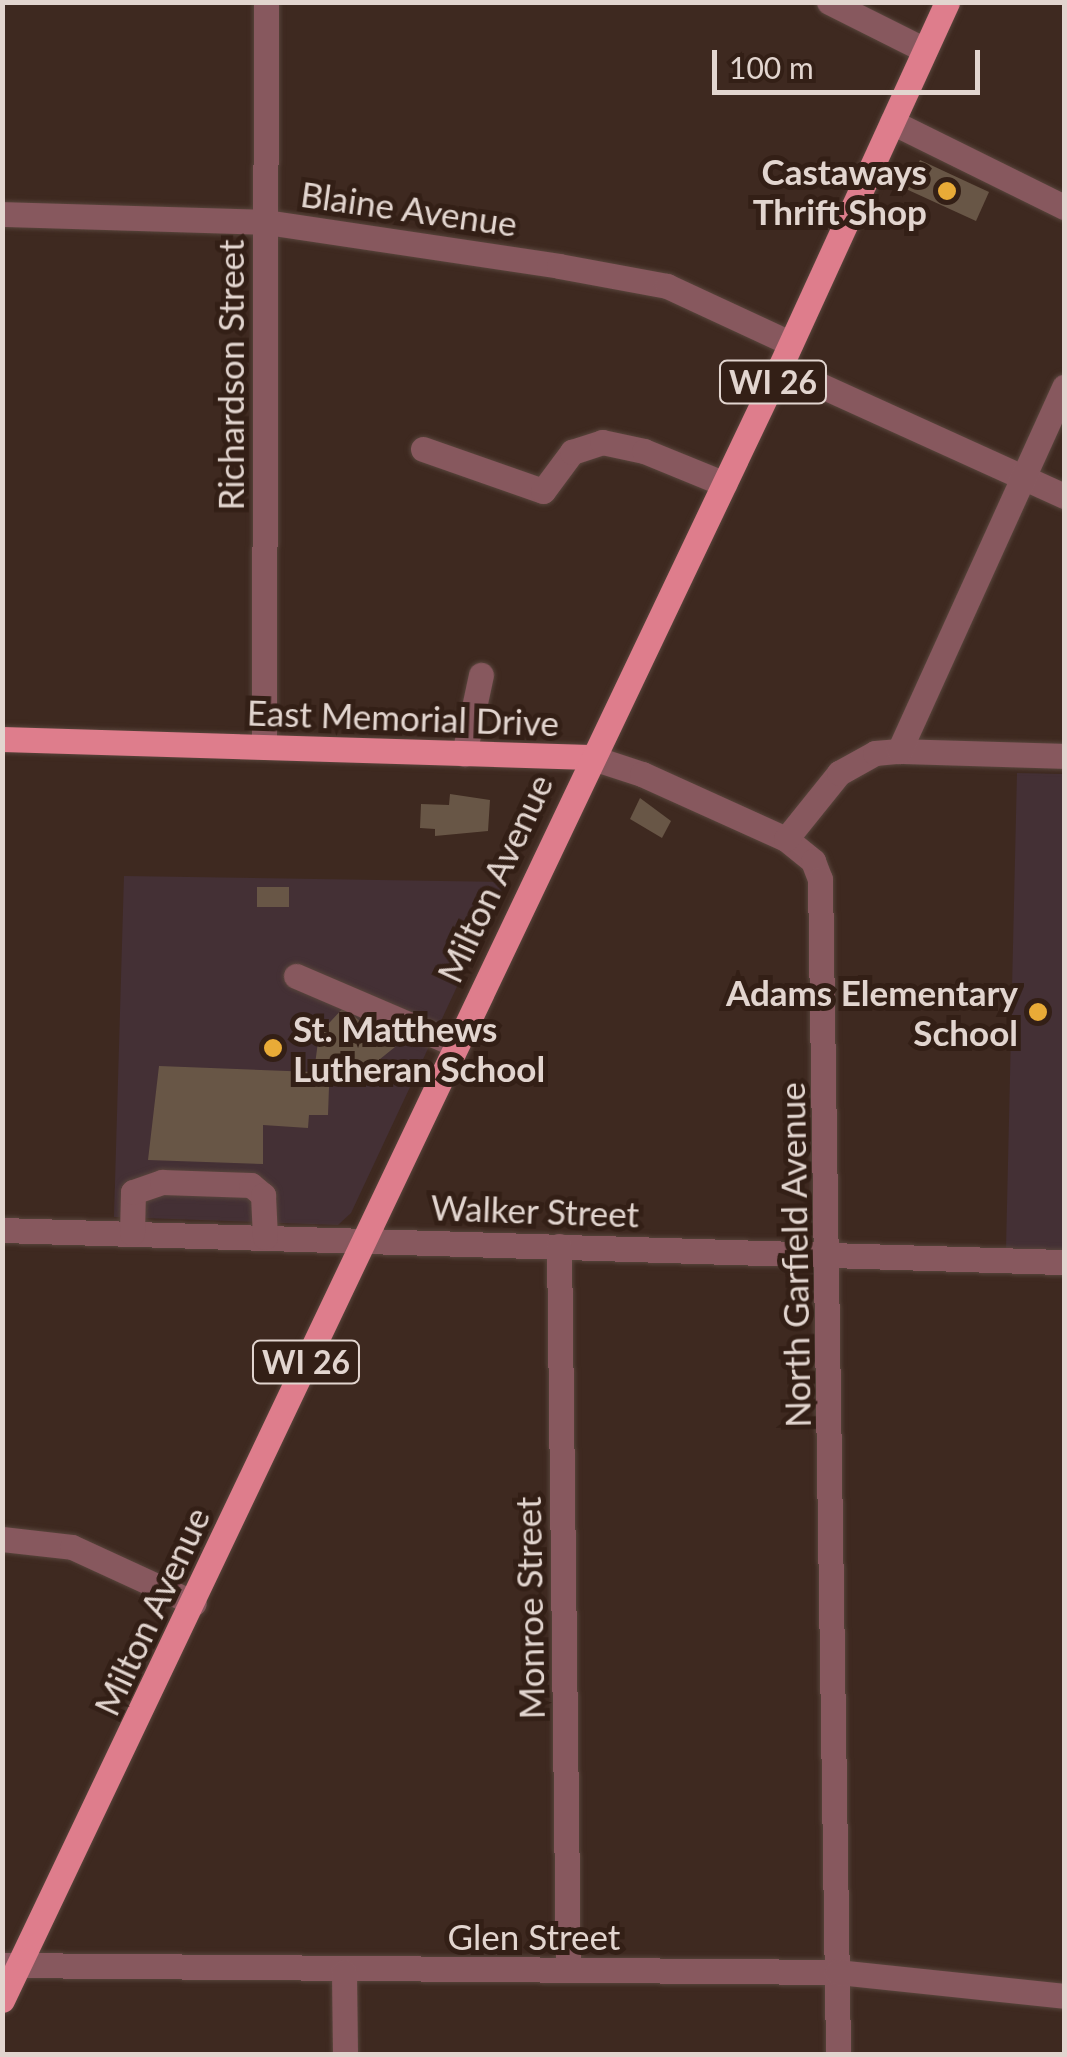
<!DOCTYPE html>
<html>
<head>
<meta charset="utf-8">
<style>
  body { margin:0 }
  #map { position:relative; width:1067px; height:2057px; overflow:hidden; background:#3e2920; font-family:Lato,sans-serif }
  div>[style] { position:absolute }
  .education>* { inset:0; background:#443035 }
  .building>* { inset:0; background:#685646 }
  .roads { filter:drop-shadow(0 0 2px #58453c) drop-shadow(0 0 2px #58453c) }
  .minor>* { height:25px; margin:-12.5px; padding:0 12.5px; transform-origin:12.5px; border-radius:12.5px; background:#87585e }
  .major>* { height:25px; margin:-12.5px; padding:0 12.5px; transform-origin:12.5px; border-radius:12.5px; background:#de7d8c }
  .dots>* { width:28px; height:28px; translate:-50% -50%; box-sizing:border-box; border:5px solid #331f16; border-radius:50% }
  span { translate:-50% -50%; white-space:nowrap; text-align:center; line-height:1.15; -webkit-text-stroke:10px #331f16; paint-order:stroke }
  .shield-label span { padding:2px 8px; background:#331f16; border:2px solid; border-radius:8px; -webkit-text-stroke-width:0 }
  .shield-label { font-size:32px; color:#e2d5cf; font-weight:700 }
  .poi-label { font-size:35px; color:#e2d5cf; font-weight:700 }
  .right { translate:-100% -50%; text-align:right }
  .left { translate:0 -50%; text-align:left }
  .street-label { font-size:35px; color:#e2d5cf }
  .frame { position:absolute; inset:0; border:5px solid #e2d5cf; pointer-events:none }
  .scale { position:absolute; left:712px; top:50px; width:268px; height:45px; box-sizing:border-box; border:5px solid #e2d5cf; border-top:0; padding-left:12px; font-size:30px; line-height:35px; white-space:nowrap; color:#e2d5cf; -webkit-text-stroke:8px #331f16; paint-order:stroke }
</style>
</head>
<body>
<div id="map">
  <div class="education">
    <i style="clip-path:polygon(1017px 773px,1064px 774px,1064px 1252px,1006px 1250px)"></i>
    <i style="clip-path:polygon(124px 876px,506px 882px,351px 1213px,338px 1225px,114px 1217px)"></i>
  </div>
  <div class="building">
    <i style="clip-path:polygon(920px 160px,989px 192px,976px 221px,906px 189px)"></i>
    <i style="clip-path:polygon(450px 794px,490px 800px,488px 831px,435px 836px,435px 829px,420px 828px,421px 804px,449px 805px)"></i>
    <i style="clip-path:polygon(640px 798px,671px 821px,662px 838px,630px 819px)"></i>
    <i style="clip-path:polygon(257px 887px,289px 887px,289px 907px,257px 907px)"></i>
    <i style="clip-path:polygon(343px 1008px,395px 1047px,354px 1080px,341px 1067px,329px 1087px,328px 1115px,309px 1115px,308px 1128px,263px 1125px,263px 1164px,148px 1160px,159px 1066px,314px 1072px,319px 1034px)"></i>
  </div>
  <div class="roads">
    <div class="minor">
      <i style="left:829px;top:2px;width:107px;rotate:26.6deg"></i>
      <i style="left:892px;top:122px;width:192px;rotate:26.3deg"></i>
      <i style="left:2px;top:214px;width:264px;rotate:1.7deg"></i>
      <i style="left:266px;top:222px;width:296px;rotate:8.5deg"></i>
      <i style="left:559px;top:266px;width:110px;rotate:10.5deg"></i>
      <i style="left:667px;top:286px;width:136px;rotate:24.9deg"></i>
      <i style="left:780px;top:367px;width:312px;rotate:24.4deg"></i>
      <i style="left:423px;top:449px;width:127px;rotate:19.3deg"></i>
      <i style="left:543px;top:491px;width:49px;rotate:-53.4deg"></i>
      <i style="left:572px;top:452px;width:32px;rotate:-18deg"></i>
      <i style="left:602px;top:442px;width:43px;rotate:12.1deg"></i>
      <i style="left:644px;top:451px;width:87px;rotate:22.2deg"></i>
      <i style="left:264px;top:747px;width:745px;rotate:-89.85deg"></i>
      <i style="left:899px;top:751px;width:165px;rotate:1.7deg"></i>
      <i style="left:464px;top:754px;width:81px;rotate:-77.9deg"></i>
      <i style="left:590px;top:757px;width:55px;rotate:18.1deg"></i>
      <i style="left:642px;top:774px;width:158px;rotate:24.3deg"></i>
      <i style="left:786px;top:839px;width:35px;rotate:39deg"></i>
      <i style="left:813px;top:861px;width:19px;rotate:69deg"></i>
      <i style="left:820px;top:879px;width:1175px;rotate:89.12deg"></i>
      <i style="left:786px;top:839px;width:85px;rotate:-51.2deg"></i>
      <i style="left:839px;top:773px;width:41px;rotate:-29.1deg"></i>
      <i style="left:875px;top:753px;width:24px;rotate:-5deg"></i>
      <i style="left:899px;top:751px;width:400px;rotate:-65.6deg"></i>
      <i style="left:296px;top:976px;width:173px;rotate:23.2deg"></i>
      <i style="left:2px;top:1230px;width:1062px;rotate:1.73deg"></i>
      <i style="left:132px;top:1233px;width:41px;rotate:-88.6deg"></i>
      <i style="left:133px;top:1192px;width:31px;rotate:-19deg"></i>
      <i style="left:162px;top:1182px;width:89px;rotate:1.9deg"></i>
      <i style="left:251px;top:1185px;width:16px;rotate:40deg"></i>
      <i style="left:263px;top:1195px;width:42px;rotate:87.3deg"></i>
      <i style="left:559px;top:1246px;width:724px;rotate:89.29deg"></i>
      <i style="left:2px;top:1539px;width:70px;rotate:6.5deg"></i>
      <i style="left:72px;top:1547px;width:134px;rotate:24.7deg"></i>
      <i style="left:2px;top:1965px;width:835px;rotate:0.48deg"></i>
      <i style="left:837px;top:1972px;width:228px;rotate:6deg"></i>
      <i style="left:344px;top:1972px;width:82px;rotate:89.3deg"></i>
    </div>
    <div class="major">
      <i style="left:2px;top:739px;width:588px;rotate:1.75deg"></i>
      <i style="left:2px;top:2000px;width:1809px;rotate:-64.53deg"></i>
      <i style="left:780px;top:367px;width:401px;rotate:-65.4deg"></i>
    </div>
  </div>
  <div class="dots">
    <i style="left:947px;top:191px;background:#e9ab37"></i>
    <i style="left:1038px;top:1012px;background:#e9ab37"></i>
    <i style="left:273px;top:1048px;background:#e9ab37"></i>
  </div>
  <div class="shield-label">
    <span style="left:773px;top:382px">WI 26</span>
    <span style="left:306px;top:1362px">WI 26</span>
  </div>
  <div class="poi-label">
    <span class="right" style="left:927px;top:191px">Castaways<br>Thrift Shop</span>
    <span class="right" style="left:1018px;top:1012px">Adams Elementary<br>School</span>
    <span class="left" style="left:293px;top:1048px">St. Matthews<br>Lutheran School</span>
  </div>
  <div class="street-label">
    <span style="left:409px;top:208px;rotate:8deg">Blaine Avenue</span>
    <span style="left:230px;top:375px;rotate:-90deg">Richardson Street</span>
    <span style="left:403px;top:717px;rotate:2deg">East Memorial Drive</span>
    <span style="left:494px;top:878px;rotate:-65deg">Milton Avenue</span>
    <span style="left:535px;top:1210px;rotate:2deg">Walker Street</span>
    <span style="left:794px;top:1255px;rotate:-91deg">North Garfield Avenue</span>
    <span style="left:529px;top:1608px;rotate:-91deg">Monroe Street</span>
    <span style="left:151px;top:1611px;rotate:-65deg">Milton Avenue</span>
    <span style="left:534px;top:1936px">Glen Street</span>
  </div>
  <div class="frame"></div>
  <div class="scale">100 m</div>
</div>
</body>
</html>
